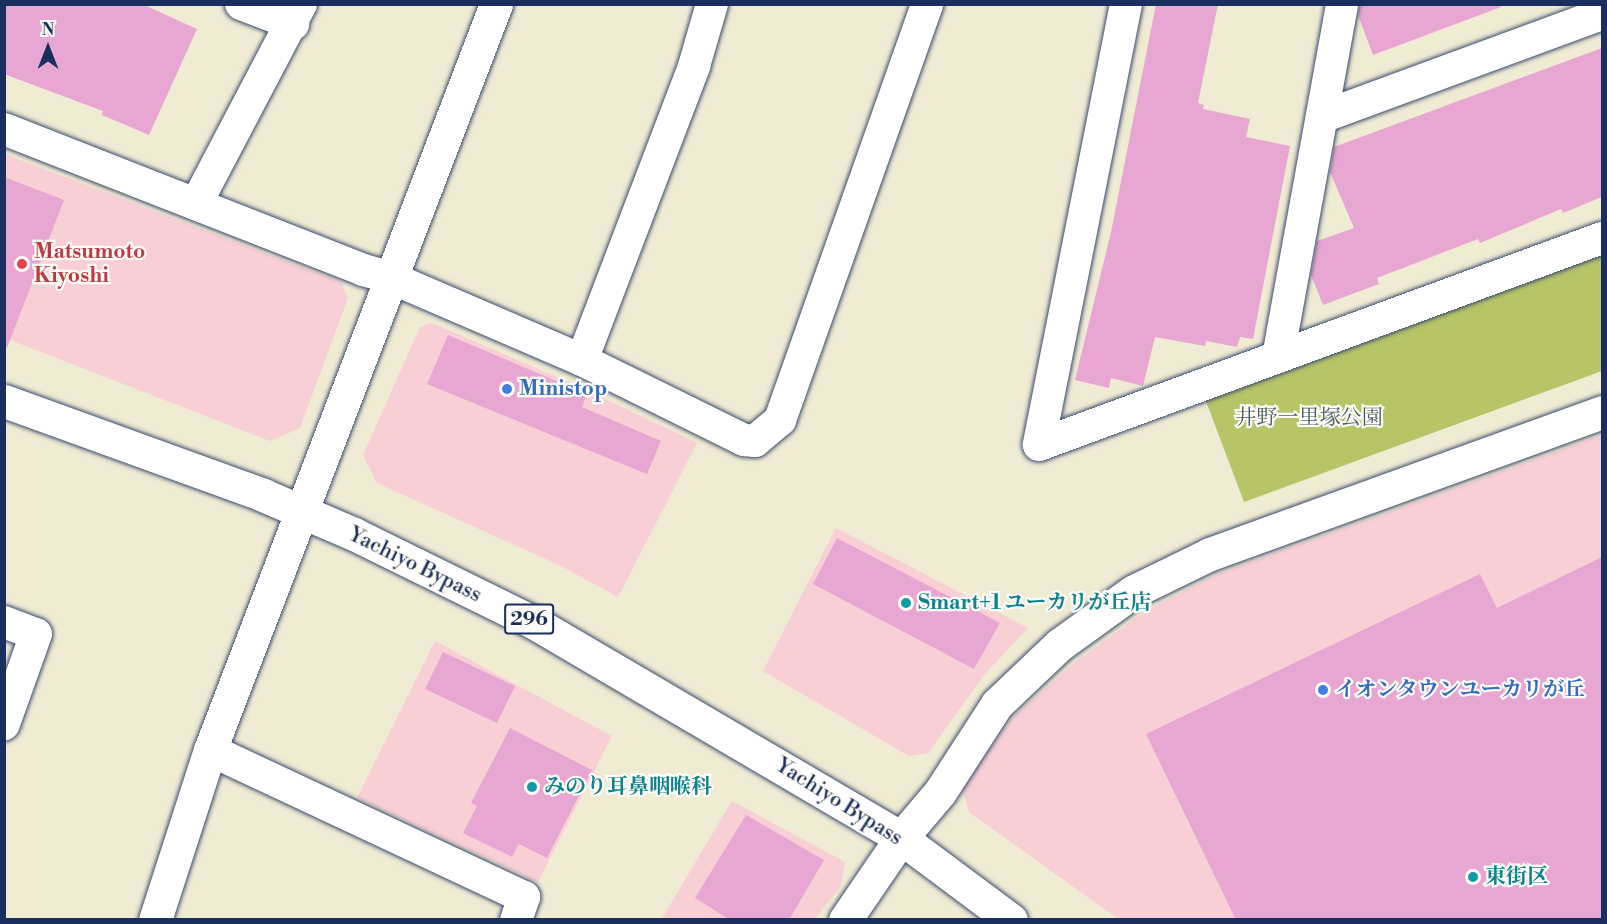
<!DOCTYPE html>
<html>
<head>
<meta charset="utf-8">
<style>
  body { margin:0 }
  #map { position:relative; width:1607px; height:924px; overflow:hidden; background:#f0ebd3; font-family:"Libre Bodoni","Noto Serif JP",serif }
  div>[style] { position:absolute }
  .built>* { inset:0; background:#f7cfd5 }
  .green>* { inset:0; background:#b7c567 }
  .building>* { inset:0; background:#e8a7d3 }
  .roads { filter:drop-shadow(0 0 2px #3b4b70) drop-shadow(0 0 2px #3b4b70) }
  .street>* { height:32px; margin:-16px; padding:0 16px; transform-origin:16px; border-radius:16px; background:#fff }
  .secondary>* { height:33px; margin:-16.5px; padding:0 16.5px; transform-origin:16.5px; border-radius:16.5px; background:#fff }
  .highway>* { height:33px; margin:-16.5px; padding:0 16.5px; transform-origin:16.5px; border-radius:16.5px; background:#fff }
  .dots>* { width:16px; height:16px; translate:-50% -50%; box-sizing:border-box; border:3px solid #fdfcf7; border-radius:50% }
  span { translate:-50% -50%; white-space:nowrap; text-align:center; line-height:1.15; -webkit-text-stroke:4.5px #fdfcf7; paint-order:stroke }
  .shield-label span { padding:2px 4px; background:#fdfcf7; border:2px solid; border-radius:4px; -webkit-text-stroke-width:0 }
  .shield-label { font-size:20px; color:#1b2f5e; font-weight:700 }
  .health-label { font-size:21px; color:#be3a42; font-weight:700 }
  .left { translate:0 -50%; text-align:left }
  .shop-label { font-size:21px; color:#366cbe; font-weight:700 }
  .park-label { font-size:21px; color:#4a5c61 }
  .street-label { font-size:21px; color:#1b2f5e }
  .culture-label { font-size:21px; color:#0d838f; font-weight:700 }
  .frame { position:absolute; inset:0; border:6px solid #1b2f5e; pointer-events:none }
  .north { position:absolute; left:18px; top:18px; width:60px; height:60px; -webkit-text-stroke:4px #fdfcf7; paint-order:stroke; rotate:0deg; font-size:16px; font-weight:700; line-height:24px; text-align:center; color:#1b2f5e }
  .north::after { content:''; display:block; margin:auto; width:21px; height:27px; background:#1b2f5e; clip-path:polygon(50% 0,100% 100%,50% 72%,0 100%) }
</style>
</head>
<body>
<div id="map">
  <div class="built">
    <i style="clip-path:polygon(4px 154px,341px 282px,348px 298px,300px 428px,270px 441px,5px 338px)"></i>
    <i style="clip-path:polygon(432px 323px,589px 391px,697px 443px,618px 597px,561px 566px,377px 483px,363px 455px,420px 327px)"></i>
    <i style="clip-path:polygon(1602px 435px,1602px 919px,1118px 919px,969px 812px,961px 785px,1013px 717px,1073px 664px,1144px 612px,1217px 574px)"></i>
    <i style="clip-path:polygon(836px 528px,1028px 628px,985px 674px,928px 753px,909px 756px,763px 671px)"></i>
    <i style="clip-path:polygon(435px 641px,612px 736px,538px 882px,357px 798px)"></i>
    <i style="clip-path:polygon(732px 801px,845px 862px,841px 886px,815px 919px,661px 920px)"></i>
  </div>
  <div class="green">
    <i style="clip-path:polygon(1602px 252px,1602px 371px,1244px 502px,1204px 396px)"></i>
  </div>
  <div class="building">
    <i style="clip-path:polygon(4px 4px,142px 4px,197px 29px,149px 135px,102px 115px,103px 111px,4px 74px)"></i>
    <i style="clip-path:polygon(1156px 4px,1218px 4px,1198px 103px,1204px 105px,1203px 109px,1250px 119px,1246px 137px,1290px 146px,1253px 339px,1240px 337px,1237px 347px,1206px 341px,1205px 346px,1155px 337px,1143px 386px,1111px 378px,1109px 388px,1075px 380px,1111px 232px)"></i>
    <i style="clip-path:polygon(1360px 4px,1500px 4px,1501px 7px,1373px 55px,1358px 15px)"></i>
    <i style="clip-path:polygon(1602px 48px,1602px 197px,1563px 213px,1561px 209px,1480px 243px,1478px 239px,1377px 278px,1379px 284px,1323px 305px,1311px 275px,1317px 241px,1354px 228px,1330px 172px,1334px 147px)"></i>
    <i style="clip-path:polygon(4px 177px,64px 200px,7px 348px,4px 347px)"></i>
    <i style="clip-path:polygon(448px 335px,587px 394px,582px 407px,661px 441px,647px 474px,427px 384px)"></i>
    <i style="clip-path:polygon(837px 538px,1000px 623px,974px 669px,813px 584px)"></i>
    <i style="clip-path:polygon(1602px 557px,1602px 920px,1236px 920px,1146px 734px,1480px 574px,1497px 608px)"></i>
    <i style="clip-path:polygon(443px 652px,515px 686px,497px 723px,425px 689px)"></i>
    <i style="clip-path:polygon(510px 728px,592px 770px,547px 858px,519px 844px,512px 857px,463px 833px,477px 806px,471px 803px)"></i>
    <i style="clip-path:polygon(746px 815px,824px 860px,789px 920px,730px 920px,695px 898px)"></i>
  </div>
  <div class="roads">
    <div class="street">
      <i style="left:241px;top:4px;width:56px;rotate:21deg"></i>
      <i style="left:1126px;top:4px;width:449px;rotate:101.2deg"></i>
      <i style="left:1039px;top:445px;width:600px;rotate:-20.19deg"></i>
      <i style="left:1322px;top:117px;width:298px;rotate:-20.2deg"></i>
      <i style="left:4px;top:129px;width:386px;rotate:21.4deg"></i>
      <i style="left:363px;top:270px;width:27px;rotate:15deg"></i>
      <i style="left:389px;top:277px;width:210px;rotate:23.3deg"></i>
      <i style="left:582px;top:360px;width:181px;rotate:26.3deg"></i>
      <i style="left:744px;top:440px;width:11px;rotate:5deg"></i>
      <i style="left:755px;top:441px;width:33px;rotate:-40deg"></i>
      <i style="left:780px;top:420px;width:441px;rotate:-70.5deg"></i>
      <i style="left:196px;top:204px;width:226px;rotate:-62.3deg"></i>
      <i style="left:1278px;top:357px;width:359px;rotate:-79.7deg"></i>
      <i style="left:582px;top:360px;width:315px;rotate:-69.1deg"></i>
      <i style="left:694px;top:66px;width:65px;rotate:-73.8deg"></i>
      <i style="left:4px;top:622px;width:34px;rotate:21deg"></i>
      <i style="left:36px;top:634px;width:96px;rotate:109.6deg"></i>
      <i style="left:210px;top:750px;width:347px;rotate:25.1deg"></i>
      <i style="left:524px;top:897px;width:24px;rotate:109deg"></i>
    </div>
    <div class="secondary">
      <i style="left:155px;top:920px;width:179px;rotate:-72.1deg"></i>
      <i style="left:210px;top:750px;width:799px;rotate:-69.02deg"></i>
      <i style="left:845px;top:920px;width:99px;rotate:-55.7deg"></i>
      <i style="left:901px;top:838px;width:60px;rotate:-49.7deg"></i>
      <i style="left:940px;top:792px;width:105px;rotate:-57.1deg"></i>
      <i style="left:997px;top:704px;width:86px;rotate:-43.6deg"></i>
      <i style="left:1059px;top:645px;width:92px;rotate:-35.8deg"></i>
      <i style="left:1134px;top:591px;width:85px;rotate:-26deg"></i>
      <i style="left:1210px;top:554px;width:417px;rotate:-19.9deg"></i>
    </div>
    <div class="highway">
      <i style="left:4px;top:401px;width:276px;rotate:19.9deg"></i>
      <i style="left:263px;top:495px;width:99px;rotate:23.2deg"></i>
      <i style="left:354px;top:534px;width:202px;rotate:26.2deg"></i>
      <i style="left:535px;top:623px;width:424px;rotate:30.4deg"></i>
      <i style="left:901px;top:838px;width:137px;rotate:36.7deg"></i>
    </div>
  </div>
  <div class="dots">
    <i style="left:22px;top:264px;background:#e0444e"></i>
    <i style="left:507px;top:389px;background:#3f7fe0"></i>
    <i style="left:906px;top:603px;background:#0f9aa8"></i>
    <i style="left:1323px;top:690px;background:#3f7fe0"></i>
    <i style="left:532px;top:787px;background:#0f9aa8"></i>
    <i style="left:1473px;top:877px;background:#0f9aa8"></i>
  </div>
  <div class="shield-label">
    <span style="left:529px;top:619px">296</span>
  </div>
  <div class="health-label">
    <span class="left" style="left:34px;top:264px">Matsumoto<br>Kiyoshi</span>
  </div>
  <div class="shop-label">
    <span class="left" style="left:519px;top:389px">Ministop</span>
    <span class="left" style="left:1335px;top:690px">イオンタウンユーカリが丘</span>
  </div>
  <div class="park-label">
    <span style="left:1309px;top:418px">井野一里塚公園</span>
  </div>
  <div class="street-label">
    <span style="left:415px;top:565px;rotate:26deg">Yachiyo Bypass</span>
    <span style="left:839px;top:802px;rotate:32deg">Yachiyo Bypass</span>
  </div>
  <div class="culture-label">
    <span class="left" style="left:918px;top:603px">Smart+1 ユーカリが丘店</span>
    <span class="left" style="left:544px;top:787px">みのり耳鼻咽喉科</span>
    <span class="left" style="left:1485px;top:877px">東街区</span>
  </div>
  <div class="frame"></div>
  <div class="north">N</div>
</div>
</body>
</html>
